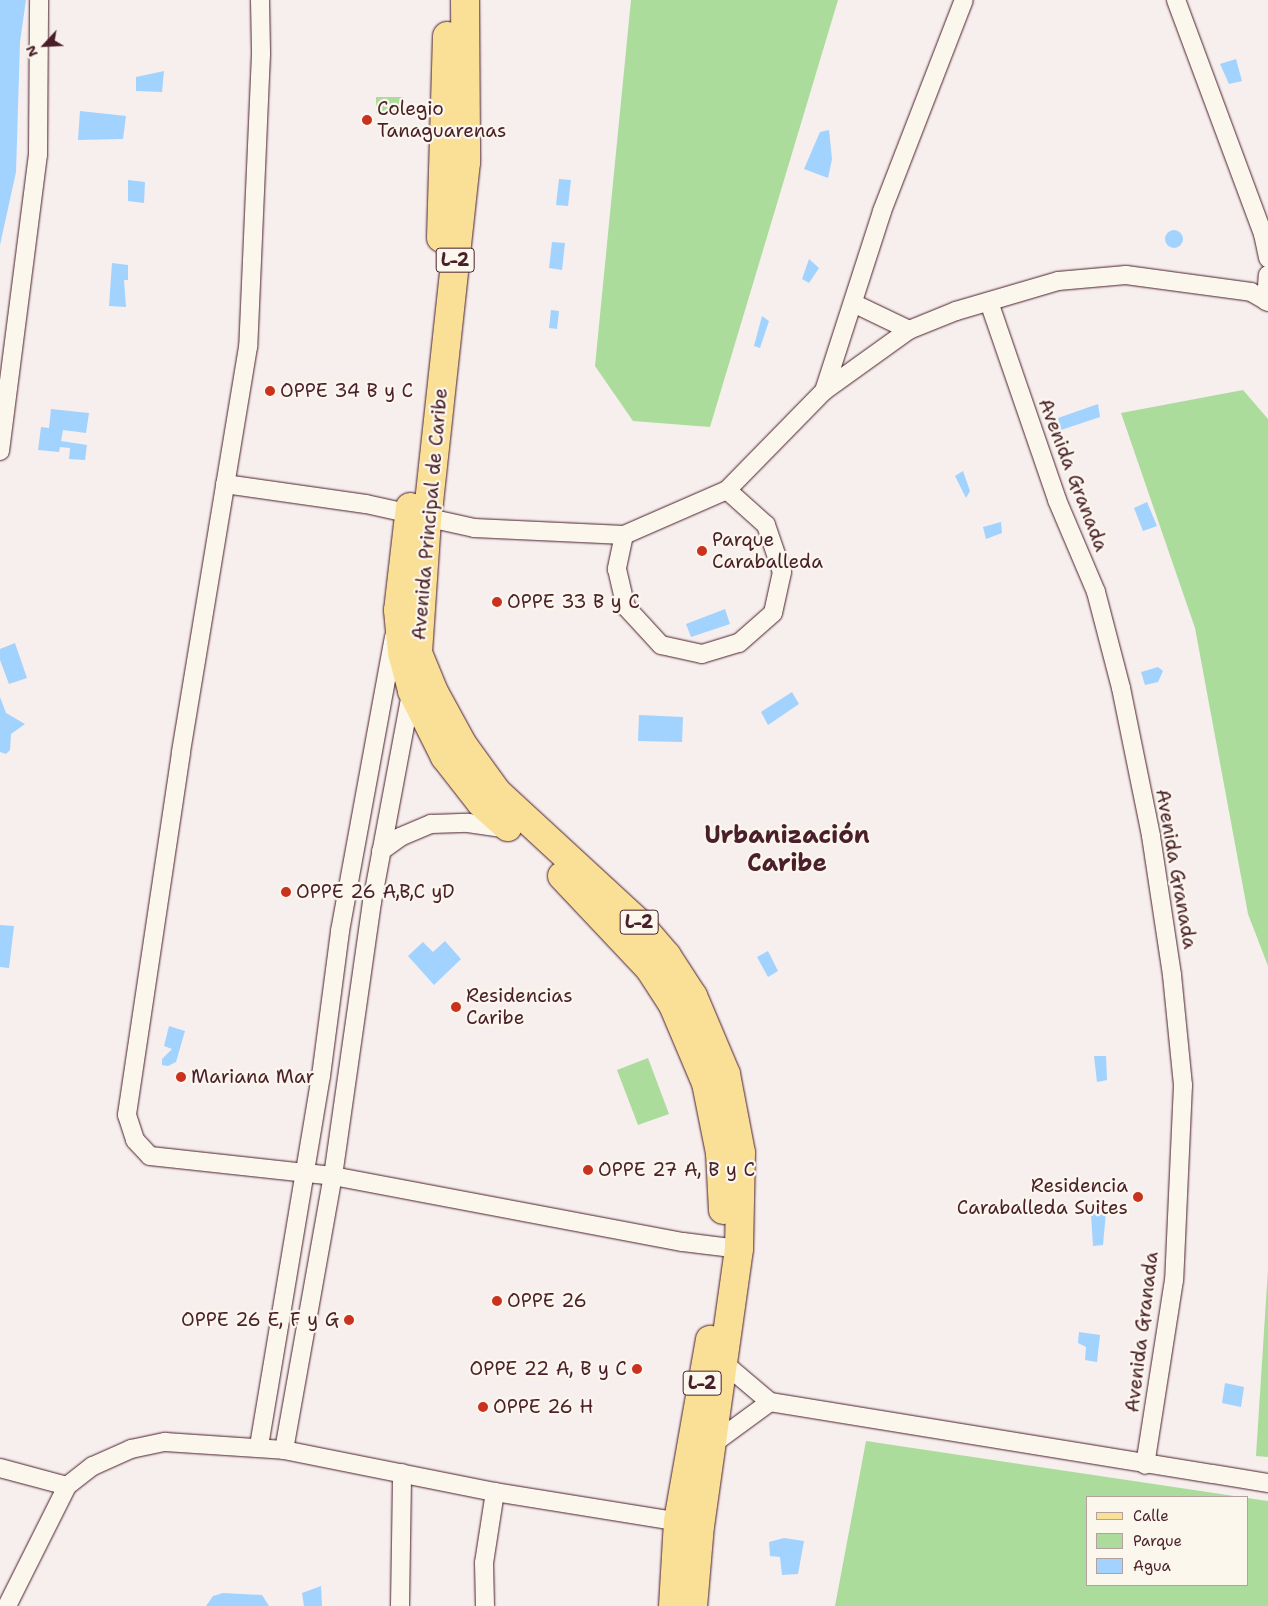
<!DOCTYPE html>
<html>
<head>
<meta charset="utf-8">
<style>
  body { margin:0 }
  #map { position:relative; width:1268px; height:1606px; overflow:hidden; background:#f7eeee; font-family:"Shantell Sans",sans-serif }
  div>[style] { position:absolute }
  .green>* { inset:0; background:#abdc9c }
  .water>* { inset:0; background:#a1d3fe }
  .round { border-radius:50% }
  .roads { filter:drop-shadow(0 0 1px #4a1f2b) drop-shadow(0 0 1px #4a1f2b) }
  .street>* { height:18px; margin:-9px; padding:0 9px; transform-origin:9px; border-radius:9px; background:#fbf7ec }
  .primary>* { height:28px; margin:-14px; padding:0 14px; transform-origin:14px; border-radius:14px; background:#fadf96 }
  .dots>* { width:14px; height:14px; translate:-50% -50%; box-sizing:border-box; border:2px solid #fbf7ec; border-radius:50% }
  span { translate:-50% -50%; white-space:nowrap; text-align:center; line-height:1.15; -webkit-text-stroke:4.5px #fbf7ec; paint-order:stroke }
  .shield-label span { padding:1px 4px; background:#fbf7ec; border:1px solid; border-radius:4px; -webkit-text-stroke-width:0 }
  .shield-label { font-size:18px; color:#4a1f2b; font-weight:700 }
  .poi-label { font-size:19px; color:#4a1f2b }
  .left { translate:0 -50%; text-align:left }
  .right { translate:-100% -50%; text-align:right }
  .street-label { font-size:19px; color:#4a1f2b }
  .district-label { font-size:24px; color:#4a1f2b; font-weight:700 }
  .legend { position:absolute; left:1086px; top:1496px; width:162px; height:90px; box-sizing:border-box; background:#fbf7ec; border:1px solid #b4a19f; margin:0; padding:6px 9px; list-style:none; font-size:15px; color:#4a1f2b }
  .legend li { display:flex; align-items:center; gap:10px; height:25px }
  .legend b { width:25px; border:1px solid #b4a19f }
  .north { position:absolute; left:20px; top:20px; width:50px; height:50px; -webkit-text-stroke:4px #fbf7ec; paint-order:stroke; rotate:245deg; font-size:14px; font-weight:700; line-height:20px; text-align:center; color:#4a1f2b }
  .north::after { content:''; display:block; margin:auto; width:18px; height:22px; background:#4a1f2b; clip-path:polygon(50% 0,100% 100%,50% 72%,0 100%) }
</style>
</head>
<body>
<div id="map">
  <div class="green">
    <i style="clip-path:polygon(631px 0,838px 0,710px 427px,633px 421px,595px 366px)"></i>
    <i style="clip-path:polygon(376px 97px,404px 97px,404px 113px,376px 113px)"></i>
    <i style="clip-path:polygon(1243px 390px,1268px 419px,1268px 966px,1248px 914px,1195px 628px,1121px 413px)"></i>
    <i style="clip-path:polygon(648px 1058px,669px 1114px,638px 1125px,617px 1070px)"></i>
    <i style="clip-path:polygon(1268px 1269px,1268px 1457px,1256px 1456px)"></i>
    <i style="clip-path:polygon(866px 1441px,1241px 1497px,1087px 1497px,1087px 1585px,1247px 1585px,1247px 1498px,1268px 1501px,1268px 1606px,835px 1606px)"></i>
  </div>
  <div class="water">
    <i style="clip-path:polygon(0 0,26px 0,20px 42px,16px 172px,0 245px)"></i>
    <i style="clip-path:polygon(1236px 59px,1242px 81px,1229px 84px,1220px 64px)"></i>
    <i style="clip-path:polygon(164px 71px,162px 92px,136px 91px,136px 77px)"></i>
    <i style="clip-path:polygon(80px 111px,126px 116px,123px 139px,78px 140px)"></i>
    <i style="clip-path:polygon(829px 130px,832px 159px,828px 178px,804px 169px,820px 132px)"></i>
    <i style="clip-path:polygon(559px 179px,571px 180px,568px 206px,556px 205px)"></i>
    <i style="clip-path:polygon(128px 180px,145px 182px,144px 203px,128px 201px)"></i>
    <i class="round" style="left:1165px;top:230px;width:18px;height:18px"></i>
    <i style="clip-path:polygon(552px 242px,565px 243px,562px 270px,549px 268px)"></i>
    <i style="clip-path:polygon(809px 259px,819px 268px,809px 283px,802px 279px)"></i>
    <i style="clip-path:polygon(112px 263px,128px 265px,128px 280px,124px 280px,126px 307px,109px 306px)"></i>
    <i style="clip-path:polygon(551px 310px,559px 311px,557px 329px,549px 328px)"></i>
    <i style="clip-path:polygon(762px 316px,769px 321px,760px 348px,754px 346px)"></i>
    <i style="clip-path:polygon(1098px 404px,1100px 417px,1061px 430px,1058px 418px)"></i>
    <i style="clip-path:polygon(51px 409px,89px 413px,86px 433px,63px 430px,61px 441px,87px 445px,85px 460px,69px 459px,70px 448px,60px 447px,59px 452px,38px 450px,41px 427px,49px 428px)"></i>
    <i style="clip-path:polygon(963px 471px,970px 491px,966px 498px,955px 476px)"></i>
    <i style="clip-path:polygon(1147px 502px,1157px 526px,1143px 531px,1134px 508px)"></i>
    <i style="clip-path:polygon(1001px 522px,1002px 533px,986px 539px,983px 527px)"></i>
    <i style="clip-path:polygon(725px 609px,730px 624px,691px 637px,686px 624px)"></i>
    <i style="clip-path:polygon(15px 643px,27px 678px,9px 684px,0 660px,0 649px)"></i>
    <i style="clip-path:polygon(1158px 667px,1163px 671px,1158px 682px,1145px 685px,1141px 672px)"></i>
    <i style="clip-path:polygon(792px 692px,799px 704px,768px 725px,761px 712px)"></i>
    <i style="clip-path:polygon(0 697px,6px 713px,25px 724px,11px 734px,10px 750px,6px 754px,0 752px)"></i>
    <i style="clip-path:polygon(639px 715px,683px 717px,682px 742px,638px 741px)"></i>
    <i style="clip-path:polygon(0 925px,14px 926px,9px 968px,0 967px)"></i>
    <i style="clip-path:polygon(445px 941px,461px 959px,434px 985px,408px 956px,423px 942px,433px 952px)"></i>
    <i style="clip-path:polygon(768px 951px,778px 971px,768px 977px,757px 957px)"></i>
    <i style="clip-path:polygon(169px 1026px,185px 1031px,176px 1062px,168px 1066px,162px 1065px,162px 1059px,172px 1049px,164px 1046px)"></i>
    <i style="clip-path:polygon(1094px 1056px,1106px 1056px,1107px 1080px,1097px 1082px)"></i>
    <i style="clip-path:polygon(1106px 1212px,1103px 1245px,1093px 1246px,1091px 1214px)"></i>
    <i style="clip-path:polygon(1079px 1332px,1100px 1335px,1097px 1362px,1085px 1360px,1086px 1347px,1078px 1343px)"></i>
    <i style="clip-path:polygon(1225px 1383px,1244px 1387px,1241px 1407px,1222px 1403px)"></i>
    <i style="clip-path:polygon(784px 1538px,804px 1541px,798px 1574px,782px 1575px,780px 1557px,770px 1556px,769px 1542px)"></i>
    <i style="clip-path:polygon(321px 1586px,322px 1606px,304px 1606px,302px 1593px)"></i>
    <i style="clip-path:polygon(223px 1593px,262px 1595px,269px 1606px,206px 1606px,213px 1596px)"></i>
  </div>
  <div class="roads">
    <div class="street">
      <i style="left:260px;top:0;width:54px;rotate:88.9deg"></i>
      <i style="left:261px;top:54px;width:293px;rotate:92.5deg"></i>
      <i style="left:248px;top:347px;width:411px;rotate:99.4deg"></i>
      <i style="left:181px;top:753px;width:366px;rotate:98.5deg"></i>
      <i style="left:127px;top:1115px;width:26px;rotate:72deg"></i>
      <i style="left:135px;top:1140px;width:22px;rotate:47deg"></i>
      <i style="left:150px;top:1156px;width:184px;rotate:6.2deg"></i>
      <i style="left:333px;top:1176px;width:356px;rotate:10.7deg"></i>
      <i style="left:683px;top:1242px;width:56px;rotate:7.1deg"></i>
      <i style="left:1176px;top:0;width:250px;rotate:69.6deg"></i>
      <i style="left:1263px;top:234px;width:25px;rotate:78deg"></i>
      <i style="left:1266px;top:301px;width:26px;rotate:-86deg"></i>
      <i style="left:989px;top:302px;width:209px;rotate:71deg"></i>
      <i style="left:1057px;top:500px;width:100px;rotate:67deg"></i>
      <i style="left:1096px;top:592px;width:99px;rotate:75.4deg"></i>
      <i style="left:1121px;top:688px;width:151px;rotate:78.5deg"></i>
      <i style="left:1151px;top:836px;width:141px;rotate:81.4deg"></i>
      <i style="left:1172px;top:975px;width:111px;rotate:84.3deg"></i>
      <i style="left:1183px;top:1085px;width:195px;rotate:92.6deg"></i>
      <i style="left:1174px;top:1280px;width:187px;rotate:98.9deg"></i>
      <i style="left:853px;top:303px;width:62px;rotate:25.7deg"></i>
      <i style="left:824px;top:391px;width:189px;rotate:-72.1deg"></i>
      <i style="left:882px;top:211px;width:226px;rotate:-68.8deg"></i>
      <i style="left:0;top:451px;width:298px;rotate:-82.7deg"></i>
      <i style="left:38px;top:155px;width:155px;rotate:-89.6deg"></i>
      <i style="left:225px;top:484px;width:142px;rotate:8.1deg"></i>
      <i style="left:366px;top:504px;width:111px;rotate:12.5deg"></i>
      <i style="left:474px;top:528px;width:150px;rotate:2.7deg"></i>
      <i style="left:624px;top:535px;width:112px;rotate:-23.6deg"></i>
      <i style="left:727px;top:490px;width:139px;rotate:-45.6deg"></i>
      <i style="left:824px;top:391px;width:105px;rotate:-35.7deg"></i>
      <i style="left:909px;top:330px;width:51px;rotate:-22deg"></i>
      <i style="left:956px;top:311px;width:106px;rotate:-16.4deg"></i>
      <i style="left:1058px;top:281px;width:68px;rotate:-5deg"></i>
      <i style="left:1126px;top:275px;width:126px;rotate:7.7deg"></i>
      <i style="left:1251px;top:292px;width:20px;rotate:30deg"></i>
      <i style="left:624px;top:535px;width:35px;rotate:102deg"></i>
      <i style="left:617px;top:569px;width:39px;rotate:77deg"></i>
      <i style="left:626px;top:607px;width:52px;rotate:47.4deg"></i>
      <i style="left:661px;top:645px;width:42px;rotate:12.4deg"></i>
      <i style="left:702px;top:654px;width:39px;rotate:-17deg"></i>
      <i style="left:739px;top:643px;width:45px;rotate:-41.4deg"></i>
      <i style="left:773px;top:613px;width:42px;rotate:-77.6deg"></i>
      <i style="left:782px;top:572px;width:50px;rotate:-108.8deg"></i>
      <i style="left:766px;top:525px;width:52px;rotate:-138.1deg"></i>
      <i style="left:381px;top:851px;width:24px;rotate:-36deg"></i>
      <i style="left:400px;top:837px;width:34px;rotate:-23deg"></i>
      <i style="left:431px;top:824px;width:37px;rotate:-2deg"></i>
      <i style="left:468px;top:823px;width:40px;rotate:8.5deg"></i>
      <i style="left:770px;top:1402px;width:505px;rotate:9.24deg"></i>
      <i style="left:714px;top:1443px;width:69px;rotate:-36.2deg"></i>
      <i style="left:770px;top:1402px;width:59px;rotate:-139.8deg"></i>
      <i style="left:259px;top:1446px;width:375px;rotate:-80.5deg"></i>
      <i style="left:321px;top:1076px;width:146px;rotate:-82.5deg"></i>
      <i style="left:340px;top:931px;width:299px;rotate:-79.6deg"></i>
      <i style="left:284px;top:1450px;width:278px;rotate:-79.9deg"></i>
      <i style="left:333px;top:1176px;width:277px;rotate:-81.9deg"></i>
      <i style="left:372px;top:902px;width:217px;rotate:-79.4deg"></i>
      <i style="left:0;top:1468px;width:69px;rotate:15deg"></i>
      <i style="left:7px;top:1606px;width:134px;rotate:-63.4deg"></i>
      <i style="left:67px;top:1486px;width:33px;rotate:-38deg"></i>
      <i style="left:93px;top:1466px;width:42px;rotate:-24.1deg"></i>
      <i style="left:131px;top:1449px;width:35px;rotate:-12deg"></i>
      <i style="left:165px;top:1442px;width:119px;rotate:3.8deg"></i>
      <i style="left:284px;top:1450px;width:215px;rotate:11.3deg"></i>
      <i style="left:495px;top:1492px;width:194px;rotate:9.2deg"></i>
      <i style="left:400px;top:1606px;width:133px;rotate:-89.1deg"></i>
      <i style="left:485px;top:1606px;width:43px;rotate:-91.3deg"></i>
      <i style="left:484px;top:1563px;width:72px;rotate:-81.2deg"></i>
    </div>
    <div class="primary">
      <i style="left:465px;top:0;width:162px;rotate:89.6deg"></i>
      <i style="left:466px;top:162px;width:360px;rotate:96.2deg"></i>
      <i style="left:427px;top:520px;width:133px;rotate:93.9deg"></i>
      <i style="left:418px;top:653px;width:42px;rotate:67.7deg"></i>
      <i style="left:434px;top:692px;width:60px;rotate:61.3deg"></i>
      <i style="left:463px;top:745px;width:58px;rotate:54.1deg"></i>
      <i style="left:497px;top:792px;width:190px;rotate:42.7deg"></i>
      <i style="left:637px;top:921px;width:46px;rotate:49.4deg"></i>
      <i style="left:667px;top:956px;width:48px;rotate:57deg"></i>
      <i style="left:693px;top:996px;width:85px;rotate:67.1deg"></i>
      <i style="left:726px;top:1074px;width:80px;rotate:79.2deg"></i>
      <i style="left:741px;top:1153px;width:96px;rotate:91.2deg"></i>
      <i style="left:739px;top:1249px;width:279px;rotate:98deg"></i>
      <i style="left:700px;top:1525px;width:81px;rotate:94.9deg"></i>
      <i style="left:441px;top:238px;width:202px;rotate:-88.3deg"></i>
      <i style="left:410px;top:507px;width:104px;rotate:96.6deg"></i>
      <i style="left:398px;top:610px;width:43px;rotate:84.7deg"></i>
      <i style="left:402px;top:653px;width:39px;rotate:75deg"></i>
      <i style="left:412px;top:691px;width:74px;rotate:63.4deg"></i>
      <i style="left:445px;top:757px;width:58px;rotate:52deg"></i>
      <i style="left:481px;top:803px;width:36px;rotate:42deg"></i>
      <i style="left:562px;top:876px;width:127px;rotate:46.6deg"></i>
      <i style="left:649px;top:968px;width:44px;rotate:57deg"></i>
      <i style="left:673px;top:1005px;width:85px;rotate:67.1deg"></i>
      <i style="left:706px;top:1083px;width:71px;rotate:78.7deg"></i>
      <i style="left:720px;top:1153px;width:57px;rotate:87deg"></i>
      <i style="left:673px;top:1606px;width:85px;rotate:-86.6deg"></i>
      <i style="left:678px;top:1521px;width:184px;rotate:-80deg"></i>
    </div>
  </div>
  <div class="dots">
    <i style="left:367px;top:120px;background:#c8321e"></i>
    <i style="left:270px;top:391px;background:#c8321e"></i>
    <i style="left:702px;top:551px;background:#c8321e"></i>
    <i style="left:497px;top:602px;background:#c8321e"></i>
    <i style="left:286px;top:892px;background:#c8321e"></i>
    <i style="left:456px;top:1007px;background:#c8321e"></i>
    <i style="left:181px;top:1077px;background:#c8321e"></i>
    <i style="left:588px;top:1170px;background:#c8321e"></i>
    <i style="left:1138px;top:1197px;background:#c8321e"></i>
    <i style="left:497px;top:1301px;background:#c8321e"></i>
    <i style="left:349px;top:1320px;background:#c8321e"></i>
    <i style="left:637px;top:1369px;background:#c8321e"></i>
    <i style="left:483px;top:1407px;background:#c8321e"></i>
  </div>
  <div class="shield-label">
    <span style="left:455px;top:260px">L-2</span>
    <span style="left:639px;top:922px">L-2</span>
    <span style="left:702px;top:1383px">L-2</span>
  </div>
  <div class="poi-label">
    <span class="left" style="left:377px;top:120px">Colegio<br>Tanaguarenas</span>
    <span class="left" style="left:280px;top:391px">OPPE 34 B y C</span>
    <span class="left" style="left:712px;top:551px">Parque<br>Caraballeda</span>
    <span class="left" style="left:507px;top:602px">OPPE 33 B y C</span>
    <span class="left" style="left:296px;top:892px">OPPE 26 A,B,C yD</span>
    <span class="left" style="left:466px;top:1007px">Residencias<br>Caribe</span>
    <span class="left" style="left:191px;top:1077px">Mariana Mar</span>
    <span class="left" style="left:598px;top:1170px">OPPE 27 A, B y C</span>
    <span class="right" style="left:1128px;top:1197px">Residencia<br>Caraballeda Suites</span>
    <span class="left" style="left:507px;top:1301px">OPPE 26</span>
    <span class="right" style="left:339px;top:1320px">OPPE 26 E, F y G</span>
    <span class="right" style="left:627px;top:1369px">OPPE 22 A, B y C</span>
    <span class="left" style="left:493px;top:1407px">OPPE 26 H</span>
  </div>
  <div class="street-label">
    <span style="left:1073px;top:475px;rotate:69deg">Avenida Granada</span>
    <span style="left:430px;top:514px;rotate:-85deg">Avenida Principal de Caribe</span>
    <span style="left:1176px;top:869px;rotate:80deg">Avenida Granada</span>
    <span style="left:1142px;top:1332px;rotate:-83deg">Avenida Granada</span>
  </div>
  <div class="district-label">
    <span style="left:787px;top:850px">Urbanización<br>Caribe</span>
  </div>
  <ul class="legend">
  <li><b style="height:6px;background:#fadf96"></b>Calle</li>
  <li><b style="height:14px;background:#abdc9c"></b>Parque</li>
  <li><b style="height:14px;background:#a1d3fe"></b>Agua</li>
  </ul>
  <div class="north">N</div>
</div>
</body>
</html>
